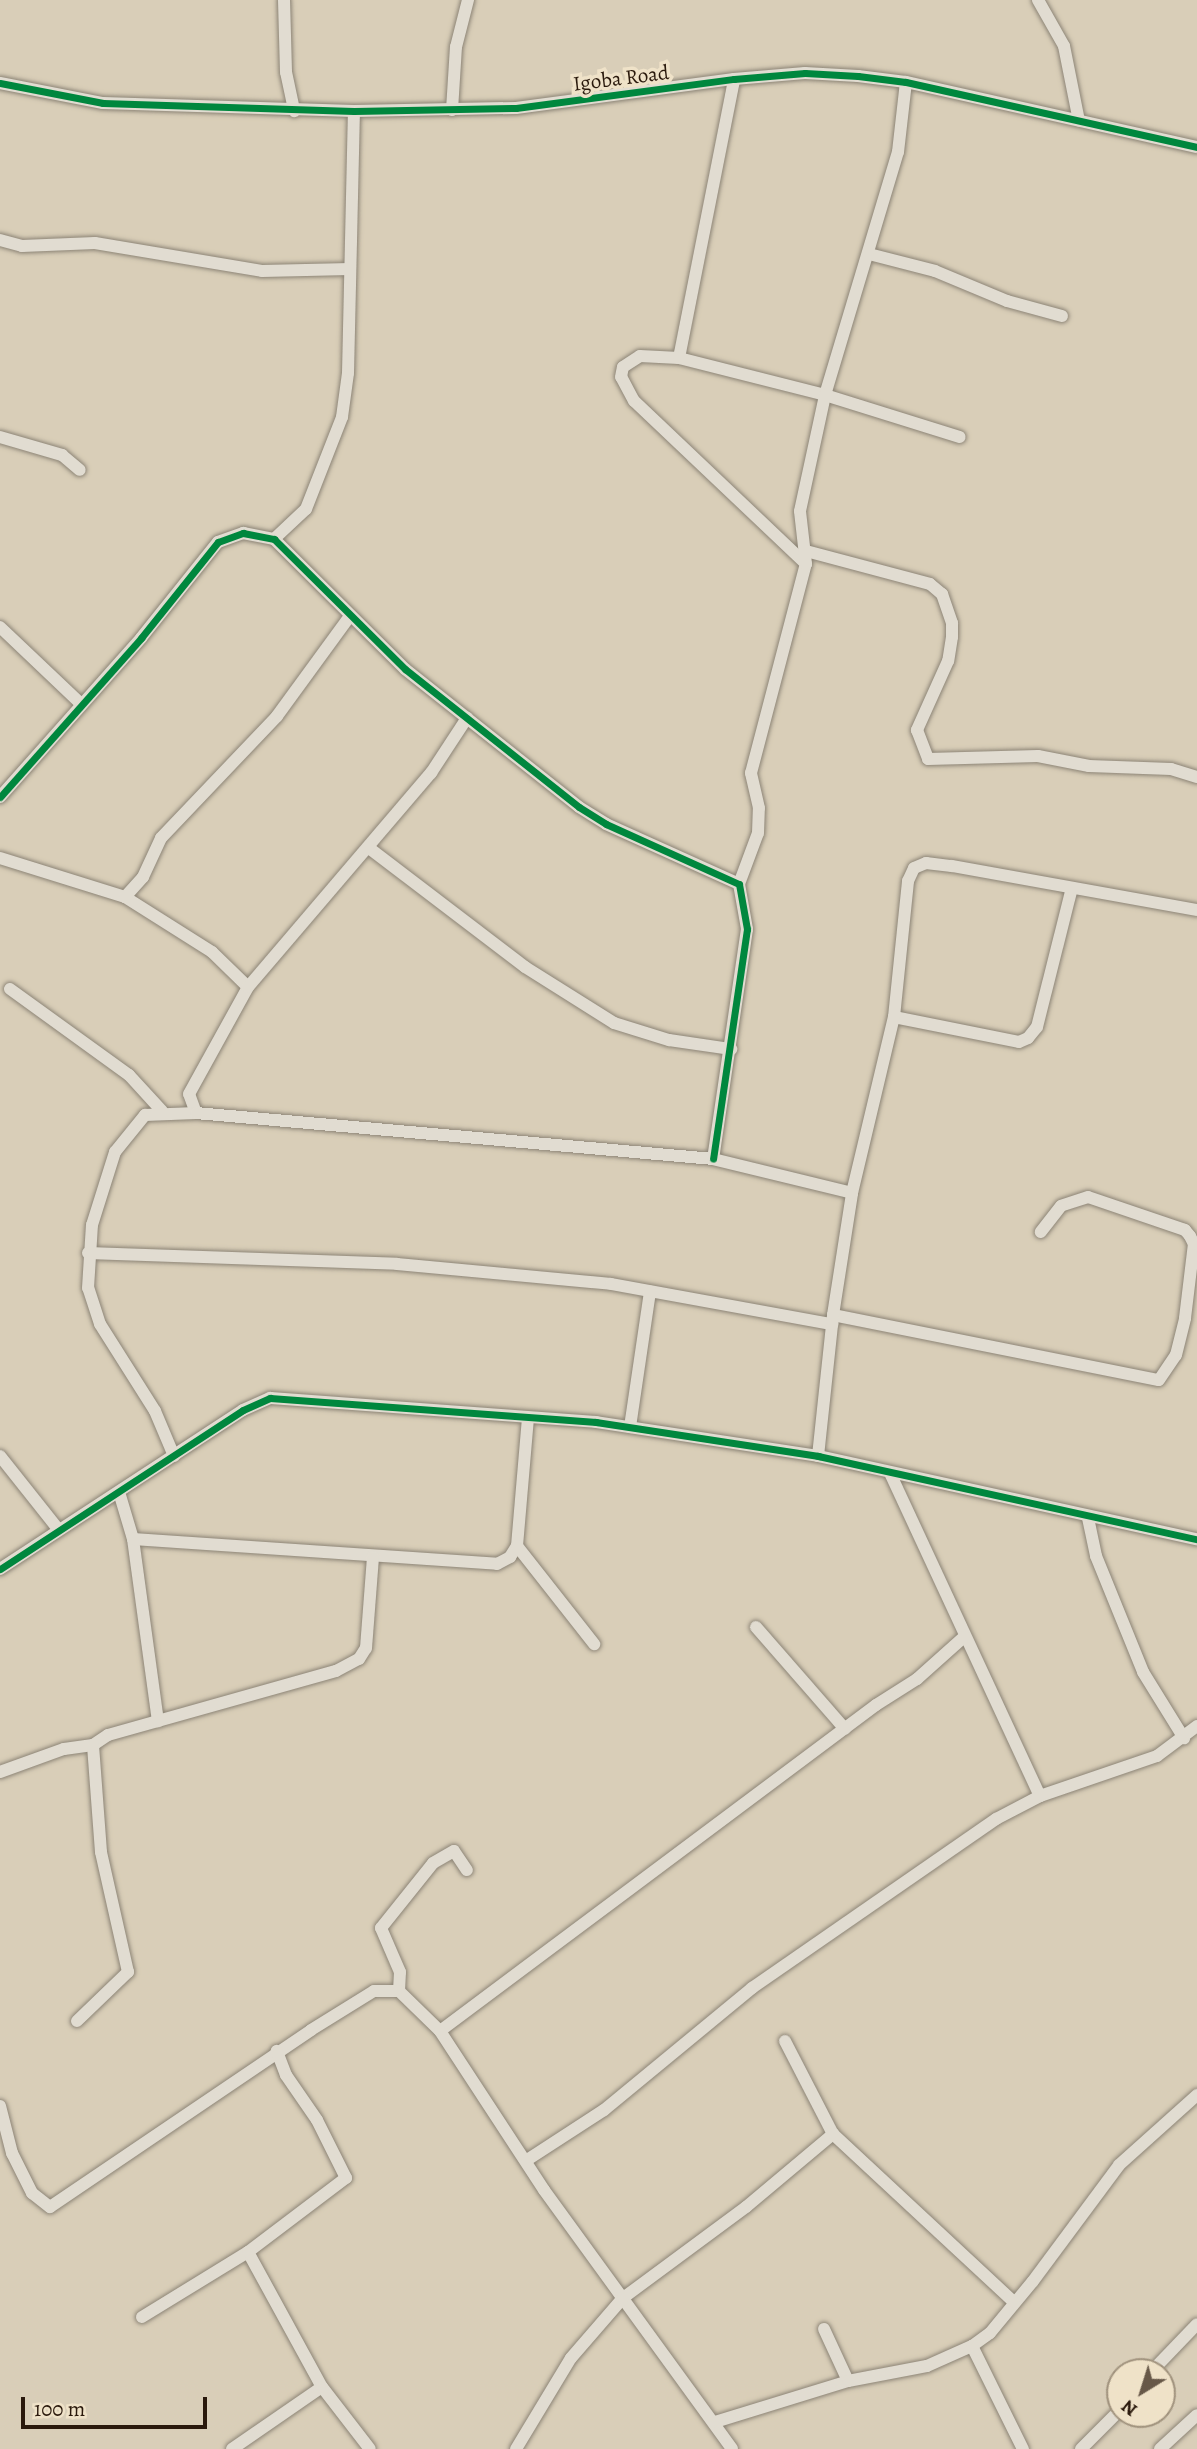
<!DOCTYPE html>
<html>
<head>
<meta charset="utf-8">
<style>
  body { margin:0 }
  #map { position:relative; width:1197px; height:2449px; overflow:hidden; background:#d9ceb8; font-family:Alegreya,serif }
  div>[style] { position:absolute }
  .roads { filter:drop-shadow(0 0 2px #8c8476) drop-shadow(0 0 2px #8c8476) }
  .minor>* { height:12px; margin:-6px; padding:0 6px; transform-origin:6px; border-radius:6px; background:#e1dcd1 }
  .cycleway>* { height:7px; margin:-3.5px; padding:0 3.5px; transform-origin:3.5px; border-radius:3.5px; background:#00873e }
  span { translate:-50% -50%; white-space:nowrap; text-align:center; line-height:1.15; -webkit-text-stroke:7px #efe2c8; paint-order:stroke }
  .street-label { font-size:21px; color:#2a190c }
  .north { position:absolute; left:1106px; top:2358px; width:70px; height:70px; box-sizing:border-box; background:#efe2c8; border:2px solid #a0927d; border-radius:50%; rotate:218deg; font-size:19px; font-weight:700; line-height:28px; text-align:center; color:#2a190c }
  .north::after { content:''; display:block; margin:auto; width:24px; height:32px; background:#675848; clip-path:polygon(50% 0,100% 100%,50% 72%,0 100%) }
  .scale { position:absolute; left:21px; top:2397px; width:186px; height:32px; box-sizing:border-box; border:4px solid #2a190c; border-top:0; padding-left:9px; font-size:21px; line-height:24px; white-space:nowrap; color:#2a190c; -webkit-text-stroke:5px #efe2c8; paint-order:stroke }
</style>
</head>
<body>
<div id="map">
  <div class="roads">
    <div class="minor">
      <i style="left:284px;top:0;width:72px;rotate:88.4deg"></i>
      <i style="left:286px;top:72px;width:40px;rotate:78deg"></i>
      <i style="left:1038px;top:0;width:53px;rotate:60.5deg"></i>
      <i style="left:1064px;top:46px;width:76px;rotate:78.7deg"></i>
      <i style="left:0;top:83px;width:105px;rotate:11deg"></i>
      <i style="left:103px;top:103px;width:251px;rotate:1.8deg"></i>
      <i style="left:354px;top:111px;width:162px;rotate:-1.1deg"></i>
      <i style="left:516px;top:108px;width:220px;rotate:-7.6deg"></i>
      <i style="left:734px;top:79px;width:71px;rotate:-4.8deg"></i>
      <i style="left:805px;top:73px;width:53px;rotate:3.2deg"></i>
      <i style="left:858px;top:76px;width:48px;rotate:7.1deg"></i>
      <i style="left:906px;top:82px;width:298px;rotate:12.6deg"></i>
      <i style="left:452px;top:110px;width:63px;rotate:-86.4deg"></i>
      <i style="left:456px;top:47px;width:49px;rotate:-75.7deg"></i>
      <i style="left:0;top:240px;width:23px;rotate:15deg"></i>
      <i style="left:22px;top:246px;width:73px;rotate:-2.4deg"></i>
      <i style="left:95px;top:243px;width:169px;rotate:9.5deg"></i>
      <i style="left:262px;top:271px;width:88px;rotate:-1.3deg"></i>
      <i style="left:869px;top:254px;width:68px;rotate:14.4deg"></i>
      <i style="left:935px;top:271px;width:78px;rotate:22.6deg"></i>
      <i style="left:1007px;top:301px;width:57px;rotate:15.3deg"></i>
      <i style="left:679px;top:358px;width:284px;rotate:-78.8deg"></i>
      <i style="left:0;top:437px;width:65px;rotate:16.2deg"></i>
      <i style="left:62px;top:455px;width:23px;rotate:40deg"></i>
      <i style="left:274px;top:539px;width:44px;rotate:-43.2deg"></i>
      <i style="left:306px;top:509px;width:99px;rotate:-68.6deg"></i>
      <i style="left:342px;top:417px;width:44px;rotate:-82.2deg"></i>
      <i style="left:348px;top:373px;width:262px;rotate:-88.7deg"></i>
      <i style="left:806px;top:551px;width:128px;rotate:14.9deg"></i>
      <i style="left:930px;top:584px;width:16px;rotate:40deg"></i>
      <i style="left:942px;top:594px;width:31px;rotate:71deg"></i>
      <i style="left:952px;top:623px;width:14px;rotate:90deg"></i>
      <i style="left:952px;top:637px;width:24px;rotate:99deg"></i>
      <i style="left:948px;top:661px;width:76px;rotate:114.2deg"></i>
      <i style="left:917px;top:730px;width:31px;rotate:69deg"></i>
      <i style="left:928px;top:759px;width:110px;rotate:-1.6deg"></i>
      <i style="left:1038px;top:756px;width:52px;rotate:11.1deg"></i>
      <i style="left:1089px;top:766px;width:82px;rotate:2.1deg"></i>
      <i style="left:1171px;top:769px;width:27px;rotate:17deg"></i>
      <i style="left:806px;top:564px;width:237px;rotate:-136.5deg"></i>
      <i style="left:634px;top:401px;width:27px;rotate:-118deg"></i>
      <i style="left:621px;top:377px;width:10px;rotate:-79deg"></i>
      <i style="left:623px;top:367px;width:20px;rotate:-33deg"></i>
      <i style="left:640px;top:356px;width:39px;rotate:3deg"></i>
      <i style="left:679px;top:358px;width:151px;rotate:14.2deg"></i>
      <i style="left:825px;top:395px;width:254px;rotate:-73.3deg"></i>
      <i style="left:898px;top:152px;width:70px;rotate:-83.5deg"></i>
      <i style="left:0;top:627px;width:112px;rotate:43.5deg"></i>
      <i style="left:0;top:797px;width:213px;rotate:-48.4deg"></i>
      <i style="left:141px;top:638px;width:123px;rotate:-51.3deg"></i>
      <i style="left:218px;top:542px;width:27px;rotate:-20deg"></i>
      <i style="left:243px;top:533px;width:32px;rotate:11deg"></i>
      <i style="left:274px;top:539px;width:185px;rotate:44.8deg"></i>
      <i style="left:405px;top:669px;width:222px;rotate:38.4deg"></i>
      <i style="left:579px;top:807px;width:32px;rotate:32deg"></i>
      <i style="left:606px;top:824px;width:146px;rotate:24.3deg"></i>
      <i style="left:739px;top:884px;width:46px;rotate:79.9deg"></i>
      <i style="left:747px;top:929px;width:232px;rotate:98.4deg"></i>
      <i style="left:369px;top:848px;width:196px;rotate:37.3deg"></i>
      <i style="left:525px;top:967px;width:105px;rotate:32.2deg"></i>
      <i style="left:614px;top:1023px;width:58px;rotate:17.2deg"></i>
      <i style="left:669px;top:1040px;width:63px;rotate:8.3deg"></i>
      <i style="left:0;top:858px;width:131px;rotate:17.3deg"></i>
      <i style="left:125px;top:897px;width:103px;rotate:32.3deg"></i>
      <i style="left:212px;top:952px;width:50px;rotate:44.2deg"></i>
      <i style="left:739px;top:884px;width:54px;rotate:-69.6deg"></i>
      <i style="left:758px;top:833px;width:25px;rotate:-88deg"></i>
      <i style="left:759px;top:808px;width:36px;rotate:-103deg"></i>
      <i style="left:751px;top:773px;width:216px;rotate:-75.3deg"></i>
      <i style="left:806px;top:564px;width:53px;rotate:-96.5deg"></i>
      <i style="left:800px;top:511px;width:119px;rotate:-77.8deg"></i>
      <i style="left:825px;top:395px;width:141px;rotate:17.3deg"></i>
      <i style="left:125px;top:897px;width:27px;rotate:-48deg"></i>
      <i style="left:143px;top:877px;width:43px;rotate:-65.2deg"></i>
      <i style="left:161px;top:838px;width:168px;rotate:-46.4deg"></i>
      <i style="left:277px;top:716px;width:124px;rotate:-53.9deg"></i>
      <i style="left:10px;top:989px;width:147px;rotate:35.9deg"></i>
      <i style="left:129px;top:1075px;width:49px;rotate:47.5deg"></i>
      <i style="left:894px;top:1017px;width:127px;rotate:11.3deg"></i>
      <i style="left:1019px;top:1042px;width:10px;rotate:-24deg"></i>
      <i style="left:1028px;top:1038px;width:14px;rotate:-51deg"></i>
      <i style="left:1037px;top:1027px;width:143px;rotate:-75.9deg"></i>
      <i style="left:196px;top:1113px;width:20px;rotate:-110deg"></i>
      <i style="left:189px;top:1094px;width:122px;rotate:-61.1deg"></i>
      <i style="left:248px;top:987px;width:282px;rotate:-49.5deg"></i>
      <i style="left:431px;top:773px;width:66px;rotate:-56.8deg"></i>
      <i style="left:88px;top:1253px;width:309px;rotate:2deg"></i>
      <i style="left:397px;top:1264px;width:215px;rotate:5.3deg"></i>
      <i style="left:611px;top:1284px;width:225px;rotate:10.3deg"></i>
      <i style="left:833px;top:1315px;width:332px;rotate:11.3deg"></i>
      <i style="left:1159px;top:1380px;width:30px;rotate:-56deg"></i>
      <i style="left:1176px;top:1355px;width:38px;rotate:-76deg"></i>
      <i style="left:1185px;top:1318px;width:75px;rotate:-83.1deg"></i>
      <i style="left:1194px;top:1244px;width:9px;rotate:-117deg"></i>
      <i style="left:1190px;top:1236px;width:8px;rotate:-130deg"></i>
      <i style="left:1185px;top:1230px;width:102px;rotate:-161.2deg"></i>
      <i style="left:1088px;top:1197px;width:28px;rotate:162deg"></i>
      <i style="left:1061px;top:1206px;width:33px;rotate:128deg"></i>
      <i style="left:630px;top:1427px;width:137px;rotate:-81.6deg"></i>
      <i style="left:0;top:1456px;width:93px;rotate:51.5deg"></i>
      <i style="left:174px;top:1456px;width:49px;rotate:-112.9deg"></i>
      <i style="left:155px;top:1411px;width:103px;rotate:-122.3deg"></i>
      <i style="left:100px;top:1324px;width:38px;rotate:-108deg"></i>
      <i style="left:88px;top:1288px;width:63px;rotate:-86.4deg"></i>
      <i style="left:92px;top:1225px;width:77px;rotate:-72.5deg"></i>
      <i style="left:115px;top:1152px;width:48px;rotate:-51deg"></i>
      <i style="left:145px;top:1115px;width:51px;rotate:-2.2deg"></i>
      <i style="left:196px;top:1113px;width:519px;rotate:5.08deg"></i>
      <i style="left:713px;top:1159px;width:143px;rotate:13.7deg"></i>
      <i style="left:818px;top:1456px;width:142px;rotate:-83.9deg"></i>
      <i style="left:833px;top:1315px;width:123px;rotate:-81.1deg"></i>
      <i style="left:852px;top:1193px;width:181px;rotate:-76.6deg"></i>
      <i style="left:894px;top:1017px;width:137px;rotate:-84.1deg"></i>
      <i style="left:908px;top:881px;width:14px;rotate:-65deg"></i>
      <i style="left:914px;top:868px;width:13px;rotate:-23deg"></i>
      <i style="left:926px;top:863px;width:26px;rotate:7deg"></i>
      <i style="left:952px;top:866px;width:249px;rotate:10.2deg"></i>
      <i style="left:890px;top:1473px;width:356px;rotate:65.1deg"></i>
      <i style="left:119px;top:1492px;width:49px;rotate:73.4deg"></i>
      <i style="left:133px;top:1539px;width:184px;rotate:82.2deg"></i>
      <i style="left:1088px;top:1518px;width:39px;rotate:78deg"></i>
      <i style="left:1096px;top:1556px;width:125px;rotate:67.9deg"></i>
      <i style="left:1143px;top:1672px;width:78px;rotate:58.2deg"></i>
      <i style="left:133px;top:1539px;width:365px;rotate:3.9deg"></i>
      <i style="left:497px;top:1564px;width:15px;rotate:-28deg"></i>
      <i style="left:510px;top:1557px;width:13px;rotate:-58deg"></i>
      <i style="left:517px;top:1546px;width:129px;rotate:-85.1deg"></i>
      <i style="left:517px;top:1546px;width:125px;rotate:51.8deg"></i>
      <i style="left:0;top:1569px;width:290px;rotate:-33.2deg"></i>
      <i style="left:243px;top:1410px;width:30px;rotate:-24deg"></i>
      <i style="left:270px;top:1398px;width:327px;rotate:4.2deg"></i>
      <i style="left:596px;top:1422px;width:225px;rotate:8.7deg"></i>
      <i style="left:818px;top:1456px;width:388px;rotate:12.4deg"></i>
      <i style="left:756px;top:1627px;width:135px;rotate:48.9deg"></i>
      <i style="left:0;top:1772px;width:68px;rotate:-19.8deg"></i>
      <i style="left:64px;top:1749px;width:29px;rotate:-8deg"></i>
      <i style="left:93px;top:1745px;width:18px;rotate:-34deg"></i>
      <i style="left:108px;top:1735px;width:237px;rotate:-15.7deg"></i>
      <i style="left:336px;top:1671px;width:26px;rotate:-28deg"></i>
      <i style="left:359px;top:1659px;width:13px;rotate:-58deg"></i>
      <i style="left:366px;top:1648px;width:91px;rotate:-85.6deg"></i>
      <i style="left:399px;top:1991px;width:19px;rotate:-87deg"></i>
      <i style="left:400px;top:1972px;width:48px;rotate:-113.4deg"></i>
      <i style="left:381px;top:1928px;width:83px;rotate:-51.3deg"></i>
      <i style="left:433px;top:1863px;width:24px;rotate:-30deg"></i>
      <i style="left:454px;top:1851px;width:23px;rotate:56deg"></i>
      <i style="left:77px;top:2021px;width:71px;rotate:-43.9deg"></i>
      <i style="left:128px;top:1972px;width:123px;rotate:-102.7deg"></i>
      <i style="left:101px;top:1852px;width:107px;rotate:-94.3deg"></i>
      <i style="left:440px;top:2031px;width:544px;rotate:-36.79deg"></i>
      <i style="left:876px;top:1705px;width:49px;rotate:-32.4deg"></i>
      <i style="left:917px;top:1679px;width:63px;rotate:-41.8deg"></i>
      <i style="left:785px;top:2041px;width:105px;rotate:62.7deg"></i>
      <i style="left:0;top:2106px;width:49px;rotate:75.7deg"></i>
      <i style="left:12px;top:2153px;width:45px;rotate:63.4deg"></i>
      <i style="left:32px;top:2193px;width:23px;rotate:38deg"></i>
      <i style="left:50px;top:2207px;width:315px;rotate:-34.1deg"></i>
      <i style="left:311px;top:2030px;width:74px;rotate:-31.8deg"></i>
      <i style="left:374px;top:1991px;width:25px"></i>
      <i style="left:399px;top:1991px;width:57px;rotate:44.3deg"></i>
      <i style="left:440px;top:2031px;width:190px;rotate:56.8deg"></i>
      <i style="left:544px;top:2190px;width:320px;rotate:54deg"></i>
      <i style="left:527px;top:2160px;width:92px;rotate:-33deg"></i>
      <i style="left:604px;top:2110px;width:192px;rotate:-39.5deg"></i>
      <i style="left:752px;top:1988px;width:297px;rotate:-34.7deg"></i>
      <i style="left:996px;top:1819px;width:50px;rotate:-27.6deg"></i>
      <i style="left:1040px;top:1796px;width:124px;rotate:-18.9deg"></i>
      <i style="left:1157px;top:1756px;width:50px;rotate:-36.9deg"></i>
      <i style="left:248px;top:2252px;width:154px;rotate:61.3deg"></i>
      <i style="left:322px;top:2387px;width:78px;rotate:52.3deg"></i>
      <i style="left:142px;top:2317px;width:124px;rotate:-31.5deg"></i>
      <i style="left:248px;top:2252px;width:123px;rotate:-37.1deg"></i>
      <i style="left:346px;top:2178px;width:65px;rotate:-116.6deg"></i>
      <i style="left:317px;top:2120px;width:55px;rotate:-124.6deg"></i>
      <i style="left:286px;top:2075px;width:26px;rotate:-111deg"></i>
      <i style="left:824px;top:2329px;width:57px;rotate:65.2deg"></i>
      <i style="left:972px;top:2346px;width:115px;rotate:63.7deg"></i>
      <i style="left:1151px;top:2372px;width:66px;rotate:-46.2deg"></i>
      <i style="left:715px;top:2422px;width:139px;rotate:-17.1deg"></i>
      <i style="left:848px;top:2381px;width:80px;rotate:-10.8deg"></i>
      <i style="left:927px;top:2366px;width:49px;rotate:-24deg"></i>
      <i style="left:972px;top:2346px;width:22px;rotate:-36deg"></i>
      <i style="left:990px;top:2333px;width:67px;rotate:-50.4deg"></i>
      <i style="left:1033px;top:2281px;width:144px;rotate:-53.4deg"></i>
      <i style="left:1119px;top:2165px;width:105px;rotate:-41.9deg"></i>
      <i style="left:232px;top:2449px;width:109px;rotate:-34.6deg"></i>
      <i style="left:516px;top:2449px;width:106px;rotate:-58.9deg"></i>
      <i style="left:571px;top:2358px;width:79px;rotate:-49.1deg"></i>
      <i style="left:623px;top:2298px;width:153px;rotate:-36.5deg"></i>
      <i style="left:746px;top:2207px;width:114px;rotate:-40deg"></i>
      <i style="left:833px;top:2134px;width:247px;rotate:42.9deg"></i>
      <i style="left:1081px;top:2449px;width:55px;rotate:-45deg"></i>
      <i style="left:1160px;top:2449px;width:50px;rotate:-42.6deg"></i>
    </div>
  </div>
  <div class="cycleway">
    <i style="left:0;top:83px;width:105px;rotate:11deg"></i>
    <i style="left:103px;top:103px;width:251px;rotate:1.8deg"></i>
    <i style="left:354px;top:111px;width:162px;rotate:-1.1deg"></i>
    <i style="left:516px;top:108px;width:220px;rotate:-7.6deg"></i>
    <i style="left:734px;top:79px;width:71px;rotate:-4.8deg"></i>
    <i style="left:805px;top:73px;width:53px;rotate:3.2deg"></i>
    <i style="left:858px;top:76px;width:48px;rotate:7.1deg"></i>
    <i style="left:906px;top:82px;width:298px;rotate:12.6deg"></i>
    <i style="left:0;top:797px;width:213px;rotate:-48.4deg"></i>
    <i style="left:141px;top:638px;width:123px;rotate:-51.3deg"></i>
    <i style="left:218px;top:542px;width:27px;rotate:-20deg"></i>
    <i style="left:243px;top:533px;width:32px;rotate:11deg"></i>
    <i style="left:274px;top:539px;width:185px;rotate:44.8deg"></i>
    <i style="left:405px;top:669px;width:222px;rotate:38.4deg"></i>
    <i style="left:579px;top:807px;width:32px;rotate:32deg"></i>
    <i style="left:606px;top:824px;width:146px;rotate:24.3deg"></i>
    <i style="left:739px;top:884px;width:46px;rotate:79.9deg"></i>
    <i style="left:747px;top:929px;width:232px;rotate:98.4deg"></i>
    <i style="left:0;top:1569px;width:290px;rotate:-33.2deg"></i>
    <i style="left:243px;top:1410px;width:30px;rotate:-24deg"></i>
    <i style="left:270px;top:1398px;width:327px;rotate:4.2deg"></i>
    <i style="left:596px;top:1422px;width:225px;rotate:8.7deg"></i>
    <i style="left:818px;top:1456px;width:388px;rotate:12.4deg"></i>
  </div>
  <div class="street-label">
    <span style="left:621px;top:78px;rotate:-7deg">Igoba Road</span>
  </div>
  <div class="north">N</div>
  <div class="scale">100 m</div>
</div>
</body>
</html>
